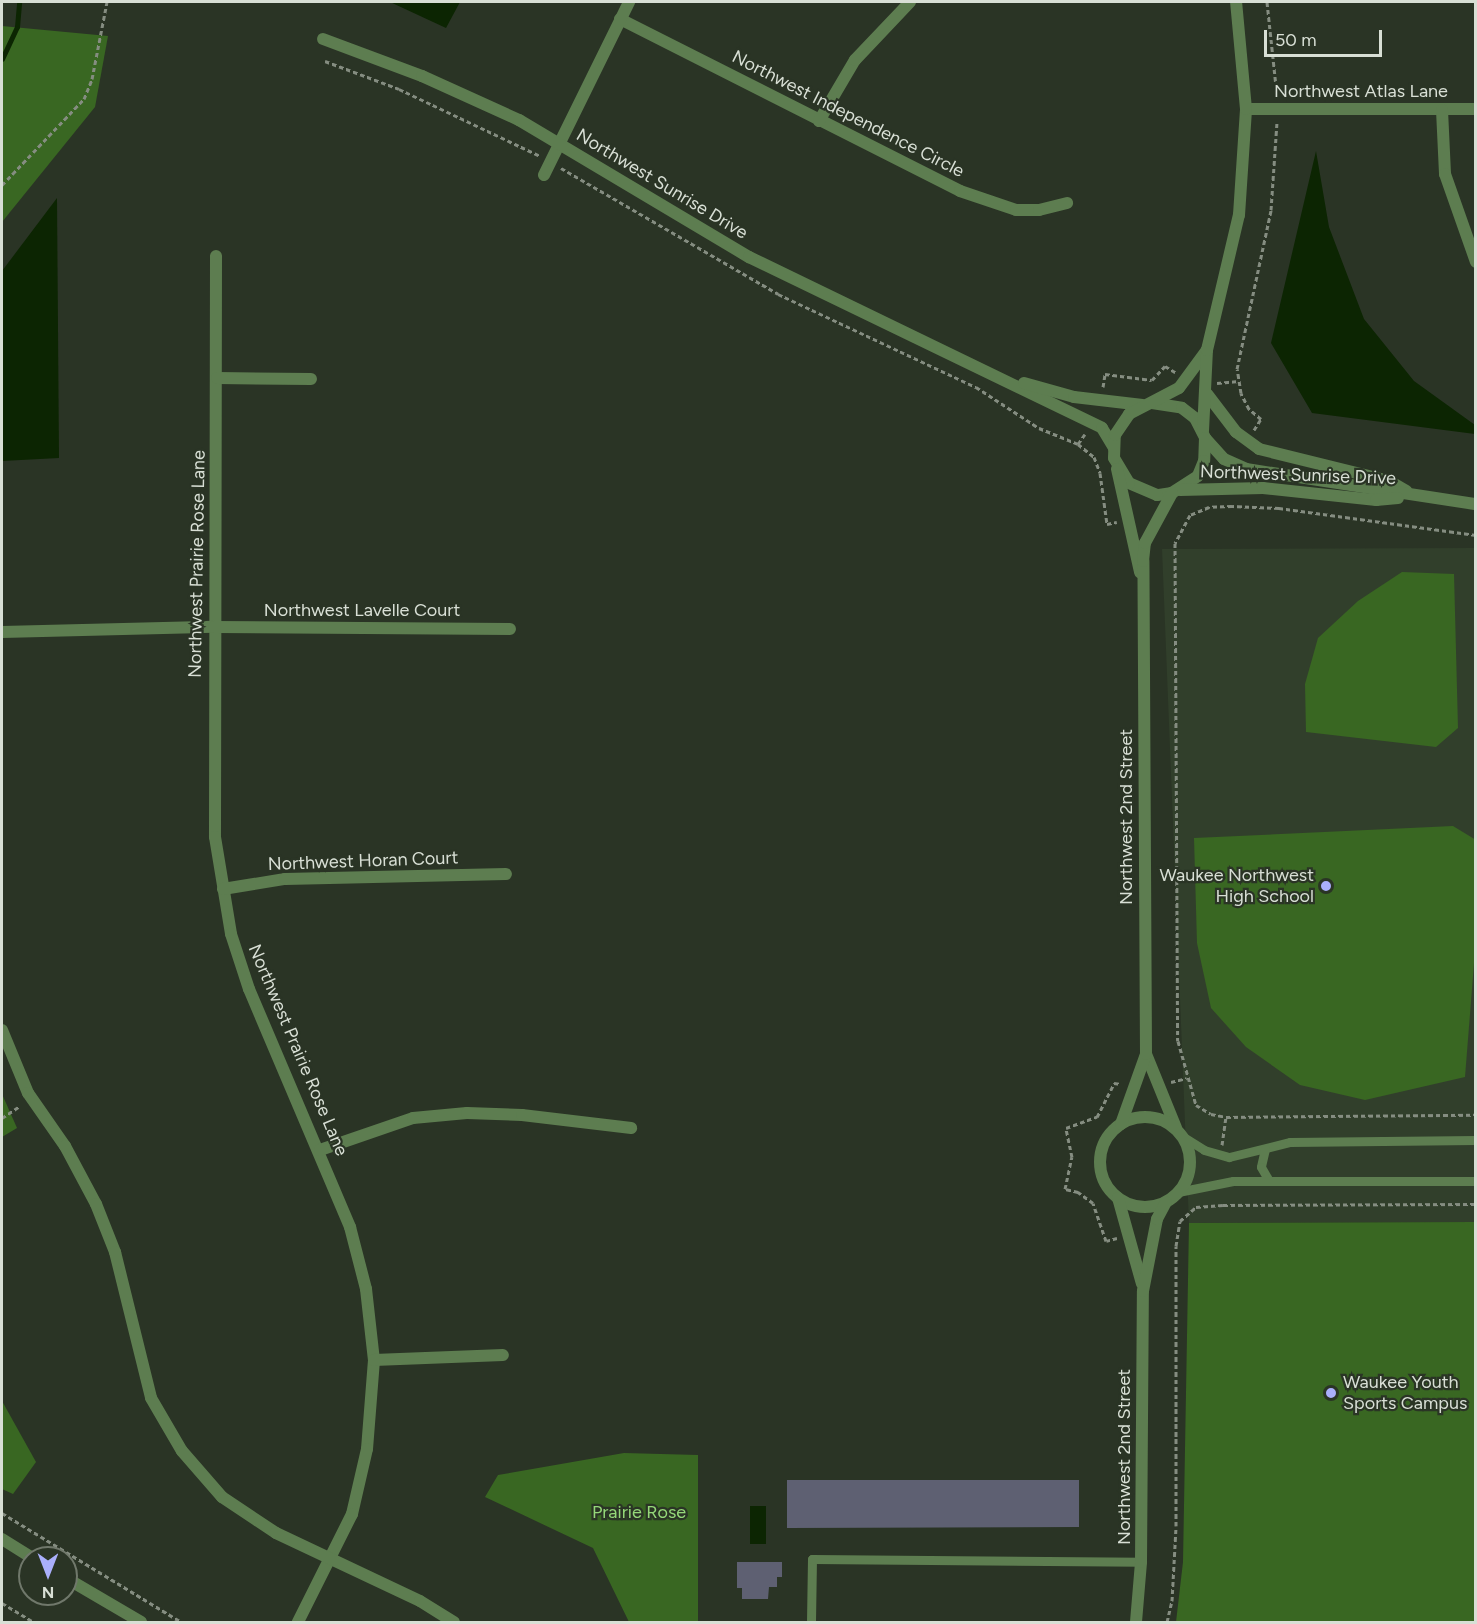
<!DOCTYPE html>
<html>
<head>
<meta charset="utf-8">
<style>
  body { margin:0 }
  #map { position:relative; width:1477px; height:1624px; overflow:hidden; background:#2a3425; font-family:Figtree,sans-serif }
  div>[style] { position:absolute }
  .built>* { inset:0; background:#313f2b }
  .green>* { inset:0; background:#396722 }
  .water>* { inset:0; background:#0c2502 }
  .stream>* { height:4.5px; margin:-2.25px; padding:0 2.25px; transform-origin:2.25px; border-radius:2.25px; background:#0c2502 }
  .building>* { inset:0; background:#5e6072 }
  .path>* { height:3px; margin-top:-1.5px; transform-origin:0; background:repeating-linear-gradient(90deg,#858d81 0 4.5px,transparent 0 7.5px) }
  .service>* { height:9px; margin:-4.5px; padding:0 4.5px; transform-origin:4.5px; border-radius:4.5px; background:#5d7d50 }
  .minor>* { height:12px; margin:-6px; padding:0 6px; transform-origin:6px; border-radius:6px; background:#5d7d50 }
  .tertiary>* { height:12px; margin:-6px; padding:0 6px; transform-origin:6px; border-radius:6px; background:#5d7d50 }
  .tertiary>.ring { margin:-6px; padding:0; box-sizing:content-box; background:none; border:12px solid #5d7d50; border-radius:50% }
  .dots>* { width:16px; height:16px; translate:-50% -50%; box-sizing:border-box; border:3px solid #2a3425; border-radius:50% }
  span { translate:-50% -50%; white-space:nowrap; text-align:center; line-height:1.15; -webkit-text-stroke:4.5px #2a3425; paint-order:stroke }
  .street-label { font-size:18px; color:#d8dfd5 }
  .poi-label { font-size:18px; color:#d8dfd5 }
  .right { translate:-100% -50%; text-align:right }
  .left { translate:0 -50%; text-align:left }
  .park-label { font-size:18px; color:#95d879 }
  .frame { position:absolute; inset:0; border:3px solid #d8dfd5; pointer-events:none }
  .north { position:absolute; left:18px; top:1546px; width:60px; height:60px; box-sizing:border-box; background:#2a3425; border:2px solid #70786b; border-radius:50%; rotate:180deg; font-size:16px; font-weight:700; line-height:24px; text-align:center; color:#d8dfd5 }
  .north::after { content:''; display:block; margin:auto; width:21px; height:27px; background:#aaaffb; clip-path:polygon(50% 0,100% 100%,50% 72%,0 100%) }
  .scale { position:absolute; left:1264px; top:30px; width:118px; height:27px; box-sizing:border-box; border:3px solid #d8dfd5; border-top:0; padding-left:8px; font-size:18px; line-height:21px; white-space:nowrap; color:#d8dfd5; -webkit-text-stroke:4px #2a3425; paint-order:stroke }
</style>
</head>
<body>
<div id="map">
  <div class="built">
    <i style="clip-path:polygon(1475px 548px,1475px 1222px,1189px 1223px,1162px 549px)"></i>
  </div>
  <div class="green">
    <i style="clip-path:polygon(2px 26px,108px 36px,95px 107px,2px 222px)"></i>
    <i style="clip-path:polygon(1402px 572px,1454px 574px,1458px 728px,1436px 747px,1306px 732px,1305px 684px,1318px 638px,1358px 601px)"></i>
    <i style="clip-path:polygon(1453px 826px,1476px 840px,1475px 951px,1465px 1077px,1365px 1100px,1300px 1085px,1246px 1047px,1211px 1008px,1197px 943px,1194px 838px)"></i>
    <i style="clip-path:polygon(2px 1094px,17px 1128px,2px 1137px)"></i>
    <i style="clip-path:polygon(1475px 1222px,1475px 1622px,1176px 1622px,1183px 1562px,1189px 1223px)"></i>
    <i style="clip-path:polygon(2px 1401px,36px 1462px,13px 1494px,2px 1489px)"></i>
    <i style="clip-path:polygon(624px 1453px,698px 1455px,698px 1622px,629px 1622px,593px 1548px,485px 1497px,498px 1475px)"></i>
  </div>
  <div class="water">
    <i style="clip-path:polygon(390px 2px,460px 2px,446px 28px)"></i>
    <i style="clip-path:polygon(1316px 151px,1329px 227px,1364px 319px,1414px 381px,1475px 425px,1475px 434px,1312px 413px,1271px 343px)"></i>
    <i style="clip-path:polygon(57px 198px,59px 458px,2px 461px,2px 271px)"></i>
    <i style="clip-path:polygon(750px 1506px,766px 1506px,766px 1544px,750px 1544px)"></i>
  </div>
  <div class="stream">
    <i style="left:2px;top:59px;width:35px;rotate:-65deg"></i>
    <i style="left:17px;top:27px;width:25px;rotate:-85deg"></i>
  </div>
  <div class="building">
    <i style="clip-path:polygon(787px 1480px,1079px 1480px,1079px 1527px,787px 1528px)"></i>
    <i style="clip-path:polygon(737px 1562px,782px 1562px,782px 1577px,777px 1577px,777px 1587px,769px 1587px,768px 1599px,742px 1599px,742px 1588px,737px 1588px)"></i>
  </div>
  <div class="path">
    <i style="left:1267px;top:2px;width:94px;rotate:83.9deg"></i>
    <i style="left:325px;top:61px;width:79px;rotate:20.7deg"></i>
    <i style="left:399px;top:89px;width:156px;rotate:25.4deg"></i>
    <i style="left:561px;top:168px;width:251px;rotate:30.1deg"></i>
    <i style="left:778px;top:294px;width:219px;rotate:25.2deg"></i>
    <i style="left:976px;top:387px;width:75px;rotate:33.1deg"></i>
    <i style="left:1039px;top:428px;width:42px;rotate:22.3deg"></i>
    <i style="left:1078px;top:444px;width:21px;rotate:39deg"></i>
    <i style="left:1094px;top:457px;width:17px;rotate:69deg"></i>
    <i style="left:1100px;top:473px;width:51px;rotate:82.2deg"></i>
    <i style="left:1107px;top:524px;width:10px;rotate:-11deg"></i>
    <i style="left:2px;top:185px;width:119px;rotate:-46.4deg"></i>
    <i style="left:84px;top:99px;width:22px;rotate:-68deg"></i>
    <i style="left:92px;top:79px;width:78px;rotate:-79deg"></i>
    <i style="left:1217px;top:383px;width:22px;rotate:-5deg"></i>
    <i style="left:1103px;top:387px;width:13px;rotate:-81deg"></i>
    <i style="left:1105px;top:374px;width:47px;rotate:7.3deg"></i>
    <i style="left:1152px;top:380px;width:19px;rotate:-47deg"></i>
    <i style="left:1165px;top:366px;width:12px;rotate:31deg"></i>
    <i style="left:1254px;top:430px;width:13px;rotate:-58deg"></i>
    <i style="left:1261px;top:419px;width:16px;rotate:-140deg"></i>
    <i style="left:1249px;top:409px;width:18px;rotate:-117deg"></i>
    <i style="left:1241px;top:393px;width:24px;rotate:-99deg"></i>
    <i style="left:1237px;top:369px;width:163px;rotate:-77.9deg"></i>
    <i style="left:1271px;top:210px;width:87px;rotate:-86.1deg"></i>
    <i style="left:1078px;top:444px;width:12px;rotate:-55deg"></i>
    <i style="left:1476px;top:535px;width:199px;rotate:-172.2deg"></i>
    <i style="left:1279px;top:508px;width:47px;rotate:-177.6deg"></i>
    <i style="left:1232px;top:506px;width:23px;rotate:178deg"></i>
    <i style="left:1209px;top:507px;width:21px;rotate:157deg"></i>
    <i style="left:1190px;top:515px;width:32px;rotate:118deg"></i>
    <i style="left:1175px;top:543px;width:498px;rotate:89.7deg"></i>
    <i style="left:1178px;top:1041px;width:66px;rotate:74.3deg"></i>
    <i style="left:1196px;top:1105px;width:17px;rotate:31deg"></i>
    <i style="left:1211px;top:1114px;width:15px;rotate:11deg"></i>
    <i style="left:1226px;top:1117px;width:250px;rotate:-0.5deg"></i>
    <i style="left:1171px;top:1082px;width:16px;rotate:-14deg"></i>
    <i style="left:2px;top:1118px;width:22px;rotate:-34deg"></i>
    <i style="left:1222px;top:1145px;width:28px;rotate:-82deg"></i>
    <i style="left:1117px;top:1238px;width:11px;rotate:165deg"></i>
    <i style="left:1106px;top:1241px;width:40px;rotate:-108.9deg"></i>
    <i style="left:1093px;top:1203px;width:19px;rotate:-144deg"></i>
    <i style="left:1078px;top:1192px;width:13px;rotate:-167deg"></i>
    <i style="left:1065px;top:1189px;width:33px;rotate:-78deg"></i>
    <i style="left:1072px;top:1157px;width:30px;rotate:-102deg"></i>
    <i style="left:1066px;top:1128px;width:33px;rotate:-20deg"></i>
    <i style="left:1097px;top:1117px;width:38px;rotate:-63deg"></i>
    <i style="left:1114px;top:1083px;width:7px;rotate:8deg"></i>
    <i style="left:2px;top:1513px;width:210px;rotate:31.3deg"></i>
    <i style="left:2px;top:1603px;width:37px;rotate:31deg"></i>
    <i style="left:1167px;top:1622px;width:22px;rotate:-77deg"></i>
    <i style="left:1172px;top:1601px;width:75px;rotate:-86.9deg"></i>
    <i style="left:1176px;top:1526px;width:280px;rotate:-90deg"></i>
    <i style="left:1176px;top:1246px;width:25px;rotate:-81deg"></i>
    <i style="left:1180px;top:1221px;width:21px;rotate:-41deg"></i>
    <i style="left:1196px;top:1207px;width:27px;rotate:-4deg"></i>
    <i style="left:1223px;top:1205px;width:253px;rotate:-0.2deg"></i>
  </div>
  <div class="service">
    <i style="left:1182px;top:1136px;width:26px;rotate:32deg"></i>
    <i style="left:1204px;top:1150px;width:26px;rotate:16deg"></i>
    <i style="left:1229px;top:1157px;width:63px;rotate:-13.8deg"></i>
    <i style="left:1290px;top:1142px;width:186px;rotate:-0.6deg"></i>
    <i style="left:1265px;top:1149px;width:18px;rotate:103deg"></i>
    <i style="left:1261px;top:1167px;width:16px;rotate:60deg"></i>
    <i style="left:1178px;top:1192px;width:56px;rotate:-11.3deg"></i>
    <i style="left:1233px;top:1181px;width:243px"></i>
    <i style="left:811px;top:1622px;width:63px;rotate:-89.1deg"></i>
    <i style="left:812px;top:1559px;width:329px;rotate:0.5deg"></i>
  </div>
  <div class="minor">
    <i style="left:620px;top:19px;width:381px;rotate:26.8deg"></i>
    <i style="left:960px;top:191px;width:59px;rotate:18.7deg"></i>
    <i style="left:1016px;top:210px;width:23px"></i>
    <i style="left:1039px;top:210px;width:29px;rotate:-14deg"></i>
    <i style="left:1246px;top:109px;width:230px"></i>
    <i style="left:1442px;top:110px;width:64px;rotate:87.3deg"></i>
    <i style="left:1445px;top:174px;width:93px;rotate:70.6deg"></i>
    <i style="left:819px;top:121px;width:71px;rotate:-59.5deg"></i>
    <i style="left:855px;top:60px;width:80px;rotate:-46.5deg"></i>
    <i style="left:544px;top:175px;width:193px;rotate:-63.8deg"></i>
    <i style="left:216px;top:256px;width:581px;rotate:90.1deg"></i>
    <i style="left:215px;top:837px;width:98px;rotate:80.6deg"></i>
    <i style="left:231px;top:934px;width:58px;rotate:71.9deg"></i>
    <i style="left:249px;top:989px;width:259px;rotate:67deg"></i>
    <i style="left:350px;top:1227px;width:64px;rotate:75.5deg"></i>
    <i style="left:366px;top:1289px;width:71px;rotate:83.6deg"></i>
    <i style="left:374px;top:1360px;width:89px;rotate:94.5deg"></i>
    <i style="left:367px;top:1449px;width:67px;rotate:103deg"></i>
    <i style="left:352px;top:1514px;width:121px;rotate:116.6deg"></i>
    <i style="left:217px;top:378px;width:94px;rotate:0.6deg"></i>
    <i style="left:2px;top:632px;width:212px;rotate:-1.4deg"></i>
    <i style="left:214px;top:627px;width:296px;rotate:0.4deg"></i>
    <i style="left:223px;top:889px;width:63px;rotate:-9.2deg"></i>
    <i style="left:285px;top:879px;width:221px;rotate:-1.3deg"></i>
    <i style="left:2px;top:1030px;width:68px;rotate:67.6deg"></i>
    <i style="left:28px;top:1093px;width:65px;rotate:55.1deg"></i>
    <i style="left:65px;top:1146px;width:66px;rotate:61.9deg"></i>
    <i style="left:96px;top:1204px;width:52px;rotate:68.4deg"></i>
    <i style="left:115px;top:1252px;width:150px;rotate:76.1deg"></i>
    <i style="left:151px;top:1398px;width:61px;rotate:59.7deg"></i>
    <i style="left:182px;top:1451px;width:61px;rotate:49deg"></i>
    <i style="left:222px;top:1497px;width:65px;rotate:33.7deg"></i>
    <i style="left:276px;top:1533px;width:159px;rotate:25.3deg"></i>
    <i style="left:420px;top:1601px;width:40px;rotate:32deg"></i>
    <i style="left:320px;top:1150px;width:98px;rotate:-19deg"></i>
    <i style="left:413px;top:1118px;width:54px;rotate:-5.3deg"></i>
    <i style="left:467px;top:1113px;width:55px;rotate:2.1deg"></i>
    <i style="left:522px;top:1115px;width:110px;rotate:6.8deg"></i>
    <i style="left:374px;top:1360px;width:129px;rotate:-2.2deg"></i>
  </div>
  <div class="tertiary">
    <i style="left:323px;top:39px;width:106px;rotate:20.5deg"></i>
    <i style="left:422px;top:76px;width:107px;rotate:24.4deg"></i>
    <i style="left:519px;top:120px;width:268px;rotate:30.8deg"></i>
    <i style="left:749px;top:257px;width:392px;rotate:25.8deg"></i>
    <i style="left:1102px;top:428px;width:23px;rotate:59deg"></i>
    <i style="left:1024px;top:383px;width:52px;rotate:15.6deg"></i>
    <i style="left:1074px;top:397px;width:69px;rotate:6.6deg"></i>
    <i style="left:1207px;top:394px;width:48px;rotate:52.7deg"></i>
    <i style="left:1236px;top:432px;width:29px;rotate:36deg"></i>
    <i style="left:1259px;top:449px;width:134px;rotate:13.8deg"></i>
    <i style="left:1389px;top:481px;width:20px;rotate:30deg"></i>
    <i style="left:1152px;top:403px;width:30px;rotate:9deg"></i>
    <i style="left:1182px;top:408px;width:16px;rotate:38deg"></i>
    <i style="left:1195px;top:418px;width:22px;rotate:63deg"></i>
    <i style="left:1205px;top:438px;width:23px;rotate:92deg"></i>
    <i style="left:1204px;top:461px;width:16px;rotate:112deg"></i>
    <i style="left:1198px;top:476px;width:31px;rotate:147deg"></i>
    <i style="left:1172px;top:493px;width:15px;rotate:172deg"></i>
    <i style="left:1157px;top:495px;width:30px;rotate:-157deg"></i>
    <i style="left:1129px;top:483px;width:29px;rotate:-121deg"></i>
    <i style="left:1114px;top:458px;width:23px;rotate:-88deg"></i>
    <i style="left:1115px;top:435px;width:25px;rotate:-56deg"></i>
    <i style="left:1129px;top:414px;width:56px;rotate:-27.5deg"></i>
    <i style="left:1179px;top:388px;width:47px;rotate:-53.6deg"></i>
    <i style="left:1203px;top:431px;width:81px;rotate:-87.2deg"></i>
    <i style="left:1207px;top:350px;width:139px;rotate:-76.7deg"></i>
    <i style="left:1239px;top:215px;width:106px;rotate:-86.2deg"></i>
    <i style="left:1246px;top:109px;width:107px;rotate:-95.3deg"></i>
    <i style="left:1205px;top:438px;width:28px;rotate:48deg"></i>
    <i style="left:1224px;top:459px;width:24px;rotate:24deg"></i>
    <i style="left:1246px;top:469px;width:233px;rotate:8.7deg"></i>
    <i style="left:1117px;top:469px;width:106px;rotate:77.4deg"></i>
    <i style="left:1180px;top:490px;width:83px;rotate:-1.4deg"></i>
    <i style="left:1263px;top:488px;width:114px;rotate:6.1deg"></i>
    <i style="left:1376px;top:500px;width:22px;rotate:-5deg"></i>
    <i style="left:1146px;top:1054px;width:80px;rotate:67.9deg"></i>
    <i class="ring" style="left:1100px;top:1117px;width:78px;height:78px"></i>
    <i style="left:1121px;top:1124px;width:74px;rotate:-70.3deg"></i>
    <i style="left:1146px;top:1054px;width:493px;rotate:-90.3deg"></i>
    <i style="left:1143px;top:561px;width:18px;rotate:-84deg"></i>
    <i style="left:1145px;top:543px;width:57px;rotate:-61.6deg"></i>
    <i style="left:1118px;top:1198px;width:89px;rotate:74.4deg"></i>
    <i style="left:2px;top:1539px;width:36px;rotate:32deg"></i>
    <i style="left:66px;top:1578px;width:87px;rotate:30.4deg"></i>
    <i style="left:1136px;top:1622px;width:60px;rotate:-85.2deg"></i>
    <i style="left:1141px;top:1562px;width:271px;rotate:-89.6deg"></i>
    <i style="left:1143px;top:1291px;width:73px;rotate:-79deg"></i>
    <i style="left:1157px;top:1219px;width:19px;rotate:-62deg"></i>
  </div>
  <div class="dots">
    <i style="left:1326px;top:886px;background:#aaaffb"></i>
    <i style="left:1331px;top:1393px;background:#aaaffb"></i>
  </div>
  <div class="street-label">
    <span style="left:1361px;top:91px">Northwest Atlas Lane</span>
    <span style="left:848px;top:114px;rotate:27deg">Northwest Independence Circle</span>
    <span style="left:662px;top:184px;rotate:31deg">Northwest Sunrise Drive</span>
    <span style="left:1298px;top:475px;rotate:2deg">Northwest Sunrise Drive</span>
    <span style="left:197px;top:564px;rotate:-89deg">Northwest Prairie Rose Lane</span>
    <span style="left:362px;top:610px">Northwest Lavelle Court</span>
    <span style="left:1126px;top:817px;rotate:-90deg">Northwest 2nd Street</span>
    <span style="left:363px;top:861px;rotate:-2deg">Northwest Horan Court</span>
    <span style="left:298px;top:1050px;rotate:67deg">Northwest Prairie Rose Lane</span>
    <span style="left:1124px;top:1457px;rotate:-90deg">Northwest 2nd Street</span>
  </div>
  <div class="poi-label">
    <span class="right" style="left:1314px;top:886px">Waukee Northwest<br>High School</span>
    <span class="left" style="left:1343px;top:1393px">Waukee Youth<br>Sports Campus</span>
  </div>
  <div class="park-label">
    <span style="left:639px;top:1512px">Prairie Rose</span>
  </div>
  <div class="frame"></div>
  <div class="north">N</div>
  <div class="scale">50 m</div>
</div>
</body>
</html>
